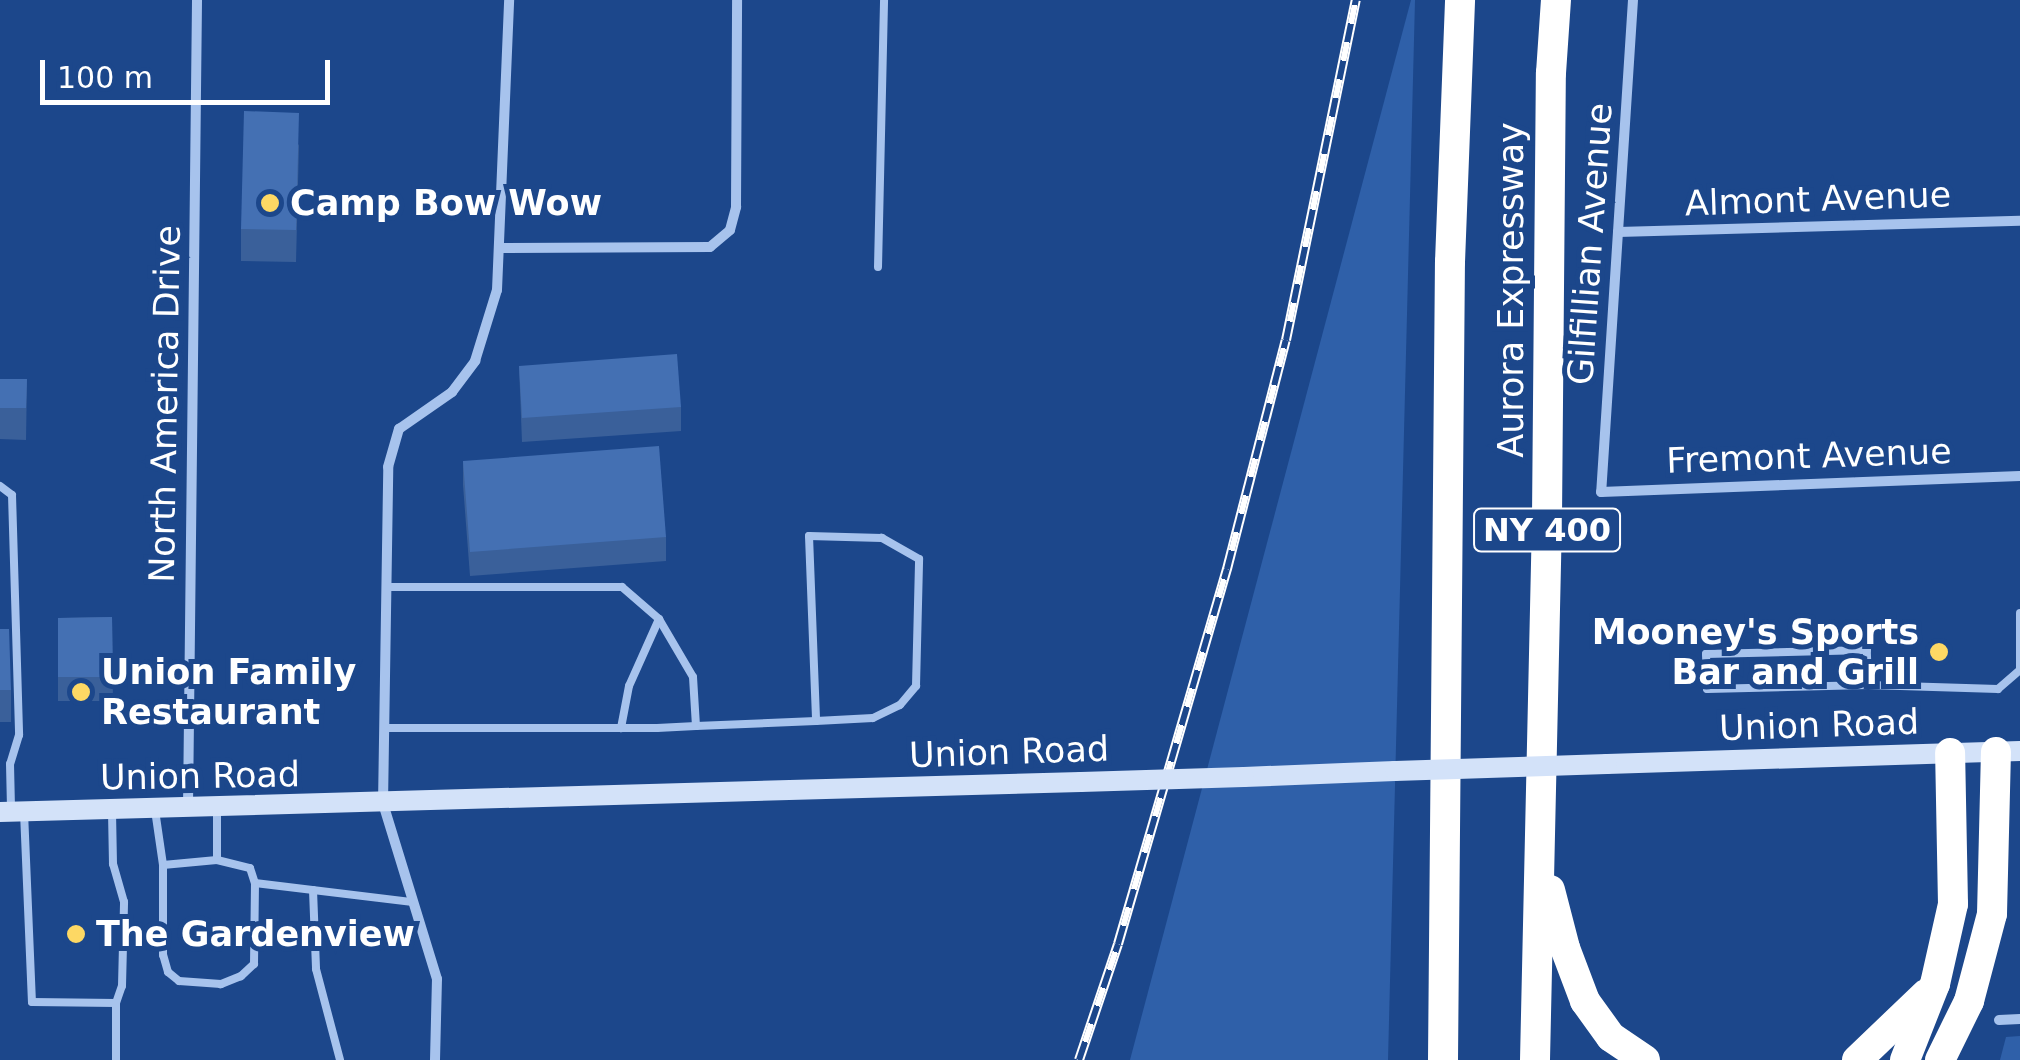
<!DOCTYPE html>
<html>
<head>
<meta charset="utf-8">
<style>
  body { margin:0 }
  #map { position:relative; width:2020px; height:1060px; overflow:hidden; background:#1c478b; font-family:"DejaVu Sans",sans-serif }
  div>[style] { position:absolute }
  .green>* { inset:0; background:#2f60a9 }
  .lane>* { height:8px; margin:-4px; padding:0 4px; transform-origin:4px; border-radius:4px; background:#a7c3ed }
  .street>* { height:10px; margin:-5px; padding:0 5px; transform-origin:5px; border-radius:5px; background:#a7c3ed }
  .secondary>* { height:20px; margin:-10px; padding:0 10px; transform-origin:10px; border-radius:10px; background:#d3e2f9 }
  .highway>* { height:30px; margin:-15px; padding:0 15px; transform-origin:15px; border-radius:15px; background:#fff }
  .rail>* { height:10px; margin-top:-5px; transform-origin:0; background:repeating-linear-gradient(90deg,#1c478b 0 19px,#fff 0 38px); box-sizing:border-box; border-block:2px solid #fff }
  .secondary-bridge>* { height:20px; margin:-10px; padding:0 10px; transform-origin:10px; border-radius:10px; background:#d3e2f9 }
  .wall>* { inset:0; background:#3a609a }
  .building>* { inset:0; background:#4470b3 }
  .dots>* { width:28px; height:28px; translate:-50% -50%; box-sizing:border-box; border:5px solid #1c478b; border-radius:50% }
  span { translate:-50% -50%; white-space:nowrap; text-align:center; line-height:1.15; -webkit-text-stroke:10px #1c478b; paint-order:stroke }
  .shield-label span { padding:2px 8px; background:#1c478b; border:2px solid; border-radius:8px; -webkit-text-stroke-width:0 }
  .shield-label { font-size:32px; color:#fff; font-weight:700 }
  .street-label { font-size:35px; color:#fff }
  .poi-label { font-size:35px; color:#fff; font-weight:700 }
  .left { translate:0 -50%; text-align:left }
  .right { translate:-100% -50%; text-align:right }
  .scale { position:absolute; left:40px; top:60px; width:290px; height:45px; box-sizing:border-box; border:5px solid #fff; border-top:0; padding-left:12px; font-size:30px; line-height:35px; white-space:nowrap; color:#fff; -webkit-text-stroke:8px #1c478b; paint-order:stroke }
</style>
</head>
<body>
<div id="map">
  <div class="green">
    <i style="clip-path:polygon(1411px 0,1415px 0,1388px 1060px,1130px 1060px)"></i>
    <i style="clip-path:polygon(2020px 1036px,2020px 1060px,2000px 1060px,2006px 1037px)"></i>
  </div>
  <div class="lane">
    <i style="left:878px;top:267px;width:267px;rotate:-88.7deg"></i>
    <i style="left:0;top:486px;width:15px;rotate:37deg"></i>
    <i style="left:12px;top:495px;width:240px;rotate:88.3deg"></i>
    <i style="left:19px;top:735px;width:30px;rotate:107deg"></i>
    <i style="left:10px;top:764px;width:44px;rotate:88.7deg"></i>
    <i style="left:386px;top:587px;width:236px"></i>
    <i style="left:622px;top:587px;width:49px;rotate:40.9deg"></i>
    <i style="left:659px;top:619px;width:73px;rotate:114.1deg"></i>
    <i style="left:629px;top:686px;width:43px;rotate:100.8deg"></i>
    <i style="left:2020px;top:613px;width:57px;rotate:90deg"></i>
    <i style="left:659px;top:619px;width:67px;rotate:59.6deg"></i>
    <i style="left:693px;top:677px;width:49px;rotate:86.5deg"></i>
    <i style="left:1868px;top:685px;width:35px;rotate:-92deg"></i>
    <i style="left:1867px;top:650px;width:161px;rotate:178.6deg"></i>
    <i style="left:1706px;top:654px;width:35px;rotate:88deg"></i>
    <i style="left:1707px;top:689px;width:161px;rotate:-1.4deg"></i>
    <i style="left:1868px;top:685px;width:130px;rotate:1.8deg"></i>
    <i style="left:1998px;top:689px;width:29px;rotate:-41deg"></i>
    <i style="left:384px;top:728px;width:273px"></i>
    <i style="left:657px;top:728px;width:39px;rotate:-3deg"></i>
    <i style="left:696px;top:726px;width:120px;rotate:-2.4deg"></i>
    <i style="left:816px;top:721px;width:57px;rotate:-3deg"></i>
    <i style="left:873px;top:718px;width:30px;rotate:-26deg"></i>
    <i style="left:900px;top:705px;width:25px;rotate:-50deg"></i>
    <i style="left:916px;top:686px;width:127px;rotate:-88.6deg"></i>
    <i style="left:919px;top:559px;width:43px;rotate:-150.4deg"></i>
    <i style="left:882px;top:538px;width:73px;rotate:-178.4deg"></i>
    <i style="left:809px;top:536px;width:185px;rotate:87.8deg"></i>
    <i style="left:217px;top:808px;width:52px;rotate:90deg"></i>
    <i style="left:217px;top:860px;width:34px;rotate:14deg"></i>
    <i style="left:250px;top:868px;width:16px;rotate:72deg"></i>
    <i style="left:255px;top:883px;width:81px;rotate:90.7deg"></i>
    <i style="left:254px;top:964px;width:18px;rotate:137deg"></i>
    <i style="left:241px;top:976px;width:22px;rotate:158deg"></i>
    <i style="left:221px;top:984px;width:42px;rotate:-175.9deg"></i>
    <i style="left:179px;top:981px;width:14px;rotate:-141deg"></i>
    <i style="left:168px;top:972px;width:18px;rotate:-106deg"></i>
    <i style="left:163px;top:955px;width:90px;rotate:-90deg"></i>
    <i style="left:163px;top:865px;width:54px;rotate:-5.3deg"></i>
    <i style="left:155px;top:810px;width:56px;rotate:81.7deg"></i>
    <i style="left:24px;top:812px;width:190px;rotate:87.6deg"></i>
    <i style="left:32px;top:1002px;width:84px;rotate:0.7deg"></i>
    <i style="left:116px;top:1003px;width:18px;rotate:-71deg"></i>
    <i style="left:122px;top:986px;width:84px;rotate:-88.6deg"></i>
    <i style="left:124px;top:902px;width:40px;rotate:-106deg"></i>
    <i style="left:113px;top:864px;width:54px;rotate:-91.1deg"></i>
    <i style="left:255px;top:883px;width:159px;rotate:6.9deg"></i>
    <i style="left:313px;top:890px;width:79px;rotate:87.8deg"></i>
    <i style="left:316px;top:969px;width:94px;rotate:75.2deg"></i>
    <i style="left:116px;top:1003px;width:57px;rotate:90deg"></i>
  </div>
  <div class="street">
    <i style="left:1633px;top:0;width:493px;rotate:93.7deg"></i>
    <i style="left:1601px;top:492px;width:419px;rotate:-2.2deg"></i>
    <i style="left:1618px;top:232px;width:402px;rotate:-1.6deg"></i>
    <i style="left:500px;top:248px;width:210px;rotate:-0.3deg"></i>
    <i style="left:710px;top:247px;width:26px;rotate:-40deg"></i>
    <i style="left:730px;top:230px;width:24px;rotate:-75deg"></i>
    <i style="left:736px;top:207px;width:207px;rotate:-89.7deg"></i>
    <i style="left:188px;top:807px;width:807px;rotate:-89.36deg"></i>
    <i style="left:1999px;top:1020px;width:21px;rotate:-3deg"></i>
    <i style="left:435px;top:1060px;width:81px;rotate:-88.6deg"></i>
    <i style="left:437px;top:979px;width:183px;rotate:-107.1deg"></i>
    <i style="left:383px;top:804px;width:337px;rotate:-89.1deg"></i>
    <i style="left:388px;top:467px;width:40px;rotate:-74deg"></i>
    <i style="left:399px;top:429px;width:65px;rotate:-34.9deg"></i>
    <i style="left:452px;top:392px;width:39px;rotate:-53deg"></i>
    <i style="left:475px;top:361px;width:74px;rotate:-72.8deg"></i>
    <i style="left:497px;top:290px;width:290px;rotate:-87.6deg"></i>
  </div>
  <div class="secondary">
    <i style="left:1607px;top:764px;width:413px;rotate:-1.8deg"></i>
    <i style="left:1244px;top:777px;width:151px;rotate:-2.3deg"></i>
    <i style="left:0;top:812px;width:1081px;rotate:-1.59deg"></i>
  </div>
  <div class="highway">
    <i style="left:1550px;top:890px;width:60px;rotate:75.5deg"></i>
    <i style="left:1565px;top:948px;width:57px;rotate:69.3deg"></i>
    <i style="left:1585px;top:1001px;width:44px;rotate:54.2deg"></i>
    <i style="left:1611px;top:1037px;width:41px;rotate:34.1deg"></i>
    <i style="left:1443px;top:1060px;width:798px;rotate:-89.5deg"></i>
    <i style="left:1450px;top:262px;width:262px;rotate:-87.8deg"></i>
    <i style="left:1535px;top:1060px;width:543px;rotate:-88.73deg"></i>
    <i style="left:1547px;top:517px;width:444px;rotate:-89.5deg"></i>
    <i style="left:1551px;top:73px;width:73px;rotate:-86.1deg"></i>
    <i style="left:1857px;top:1060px;width:95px;rotate:-43.7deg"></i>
    <i style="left:1905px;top:1060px;width:82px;rotate:-68.5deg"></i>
    <i style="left:1935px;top:984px;width:82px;rotate:-77.3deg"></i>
    <i style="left:1953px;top:904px;width:151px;rotate:-91.1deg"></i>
    <i style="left:1940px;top:1060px;width:66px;rotate:-63.8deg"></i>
    <i style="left:1969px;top:1001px;width:90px;rotate:-75.2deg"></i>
    <i style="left:1992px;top:914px;width:162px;rotate:-88.6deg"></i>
  </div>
  <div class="rail">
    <i style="left:1079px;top:1060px;width:122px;rotate:-71.4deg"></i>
    <i style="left:1118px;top:944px;width:391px;rotate:-73.8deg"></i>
    <i style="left:1227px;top:569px;width:236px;rotate:-75.6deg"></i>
    <i style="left:1286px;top:340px;width:347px;rotate:-78.4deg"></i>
  </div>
  <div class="secondary-bridge">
    <i style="left:1395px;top:771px;width:212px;rotate:-1.9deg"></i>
    <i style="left:1081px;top:782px;width:163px;rotate:-1.8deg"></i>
  </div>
  <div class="wall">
    <i style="clip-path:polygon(299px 144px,296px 262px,241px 261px,241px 229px)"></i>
    <i style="clip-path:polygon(519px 366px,681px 407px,681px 431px,522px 442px)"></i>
    <i style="clip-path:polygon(0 379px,27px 379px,26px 440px,0 439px)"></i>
    <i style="clip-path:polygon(463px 461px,666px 537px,666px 561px,470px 576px,463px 485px)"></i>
    <i style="clip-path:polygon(112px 617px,113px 701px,58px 701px,58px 618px)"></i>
    <i style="clip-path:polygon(0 629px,11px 690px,11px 722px,0 722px)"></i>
  </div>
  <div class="building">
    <i style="clip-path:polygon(244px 111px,299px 113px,296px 230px,241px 229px)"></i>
    <i style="clip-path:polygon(677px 354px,681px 407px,522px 418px,519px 366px)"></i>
    <i style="clip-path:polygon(0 379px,27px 379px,26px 408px,0 408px)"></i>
    <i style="clip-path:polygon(659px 446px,666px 537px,470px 552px,463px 461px)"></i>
    <i style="clip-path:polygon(112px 617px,113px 677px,58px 677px,58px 618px)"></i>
    <i style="clip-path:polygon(0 629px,9px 629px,11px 690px,0 690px)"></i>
  </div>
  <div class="dots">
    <i style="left:270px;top:203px;background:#fdd864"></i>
    <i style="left:1939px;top:652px;background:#fdd864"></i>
    <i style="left:81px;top:692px;background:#fdd864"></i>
    <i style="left:76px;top:934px;background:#fdd864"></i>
  </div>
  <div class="shield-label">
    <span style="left:1547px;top:530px">NY 400</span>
  </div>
  <div class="street-label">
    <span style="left:1818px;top:199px;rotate:-2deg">Almont Avenue</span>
    <span style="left:1590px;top:244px;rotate:-86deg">Gilfillian Avenue</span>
    <span style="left:1511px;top:290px;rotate:-90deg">Aurora Expressway</span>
    <span style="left:165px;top:404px;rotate:-89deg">North America Drive</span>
    <span style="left:1809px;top:456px;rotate:-2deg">Fremont Avenue</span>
    <span style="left:1819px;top:725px;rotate:-2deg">Union Road</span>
    <span style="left:1009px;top:752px;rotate:-2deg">Union Road</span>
    <span style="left:200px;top:776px;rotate:-1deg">Union Road</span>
  </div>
  <div class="poi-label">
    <span class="left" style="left:290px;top:203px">Camp Bow Wow</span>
    <span class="right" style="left:1919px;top:652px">Mooney's Sports<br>Bar and Grill</span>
    <span class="left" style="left:101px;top:692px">Union Family<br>Restaurant</span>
    <span class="left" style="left:96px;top:934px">The Gardenview</span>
  </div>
  <div class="scale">100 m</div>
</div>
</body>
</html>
